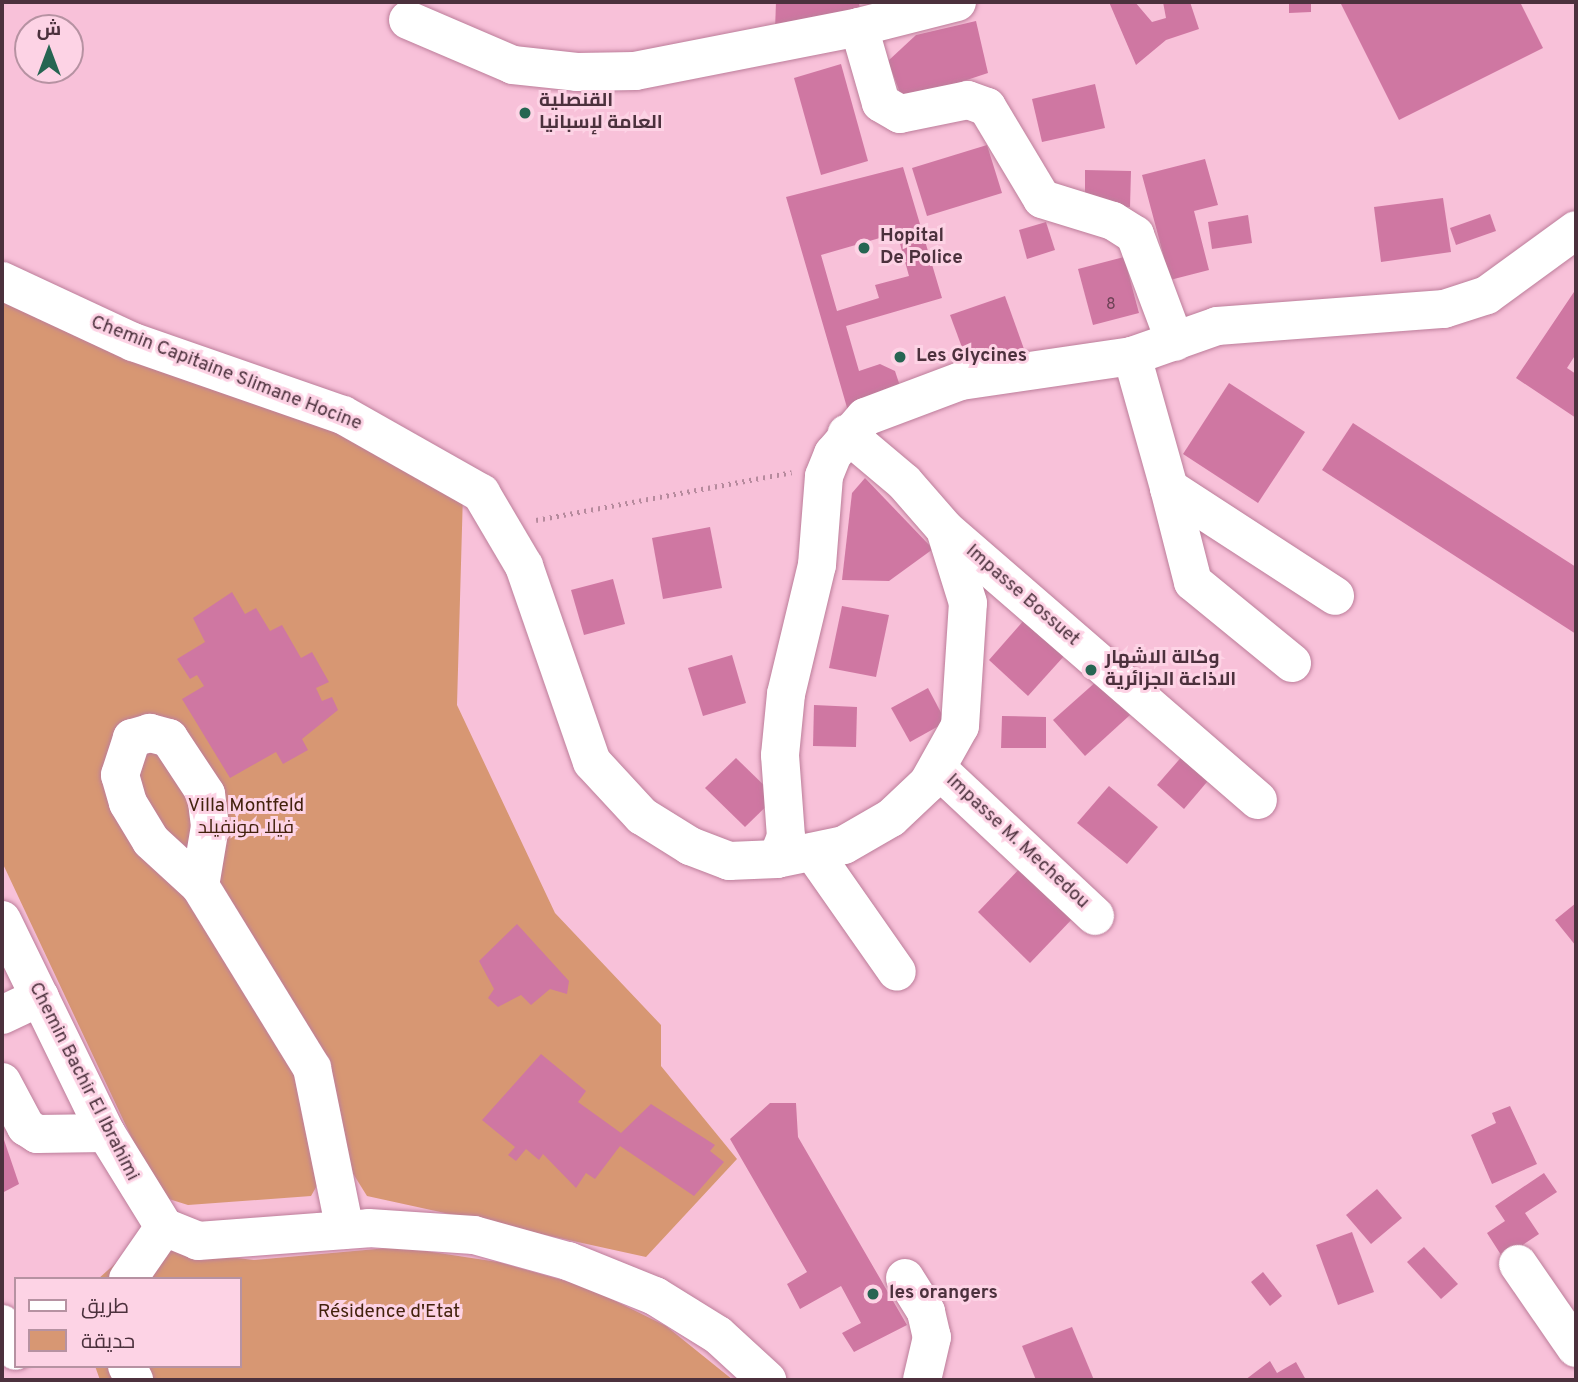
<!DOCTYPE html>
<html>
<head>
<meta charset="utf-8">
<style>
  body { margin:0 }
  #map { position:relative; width:1578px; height:1382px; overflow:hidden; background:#f8c1d9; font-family:Overpass,Cairo,sans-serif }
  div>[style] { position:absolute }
  .green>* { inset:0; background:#d79773 }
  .building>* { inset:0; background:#cf77a2 }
  .path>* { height:4.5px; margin-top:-2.25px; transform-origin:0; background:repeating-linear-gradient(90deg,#b68a9d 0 2px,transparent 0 7px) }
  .roads { filter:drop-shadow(0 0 2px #bc7d9a) drop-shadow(0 0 2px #bc7d9a) }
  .minor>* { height:38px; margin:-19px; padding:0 19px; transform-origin:19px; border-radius:19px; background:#fff }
  .major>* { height:38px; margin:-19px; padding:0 19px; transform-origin:19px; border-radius:19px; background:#fff }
  .dots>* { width:19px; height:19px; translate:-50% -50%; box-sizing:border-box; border:4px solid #fdd3e5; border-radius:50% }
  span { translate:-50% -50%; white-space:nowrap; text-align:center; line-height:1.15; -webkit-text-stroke:6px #fdd3e5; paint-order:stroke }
  .number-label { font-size:16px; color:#6d4256 }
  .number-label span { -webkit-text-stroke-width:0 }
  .poi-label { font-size:19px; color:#4c313d; font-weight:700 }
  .left { translate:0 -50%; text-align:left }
  .street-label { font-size:19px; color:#4c313d }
  .park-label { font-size:19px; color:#43220d }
  .frame { position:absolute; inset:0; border:4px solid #4c313d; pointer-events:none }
  .legend { position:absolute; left:14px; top:1277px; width:228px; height:91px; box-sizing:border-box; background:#fdd3e5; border:2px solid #b692a2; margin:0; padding:9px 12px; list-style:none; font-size:21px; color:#4c313d }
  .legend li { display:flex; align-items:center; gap:14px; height:35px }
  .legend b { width:35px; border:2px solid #b692a2 }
  .north { position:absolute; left:14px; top:14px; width:70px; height:70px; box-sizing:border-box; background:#fdd3e5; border:2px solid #b692a2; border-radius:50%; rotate:0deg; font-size:19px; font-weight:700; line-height:28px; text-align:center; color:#4c313d }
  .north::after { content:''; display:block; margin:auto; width:24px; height:32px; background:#266552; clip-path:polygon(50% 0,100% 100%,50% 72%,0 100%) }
</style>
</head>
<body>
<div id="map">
  <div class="green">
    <i style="clip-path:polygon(2px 297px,328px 415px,463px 493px,457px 705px,555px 913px,661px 1025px,661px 1066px,737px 1159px,646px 1257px,367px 1196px,352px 1172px,323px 1175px,311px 1196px,188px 1205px,159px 1196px,2px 862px)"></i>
    <i style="clip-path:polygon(145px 1237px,176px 1251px,254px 1260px,399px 1247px,498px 1262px,587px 1287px,666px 1326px,733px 1380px,100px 1380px,95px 1366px,240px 1366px,240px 1279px,98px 1279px)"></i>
  </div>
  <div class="building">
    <i style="clip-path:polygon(776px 2px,859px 2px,860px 12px,775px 30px)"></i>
    <i style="clip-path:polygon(1109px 2px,1135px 2px,1152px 22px,1166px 18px,1163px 2px,1190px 2px,1199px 29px,1166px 40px,1136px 65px)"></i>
    <i style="clip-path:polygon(1289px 2px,1311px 2px,1311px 12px,1289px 13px)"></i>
    <i style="clip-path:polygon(1340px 2px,1520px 2px,1543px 48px,1399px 120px)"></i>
    <i style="clip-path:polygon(976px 21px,988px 73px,903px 101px,888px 61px,916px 35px)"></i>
    <i style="clip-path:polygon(841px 64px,868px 161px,821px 175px,794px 78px)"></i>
    <i style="clip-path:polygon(1095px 84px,1105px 128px,1042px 142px,1032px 99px)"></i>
    <i style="clip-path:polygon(987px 145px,1002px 193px,927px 216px,912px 168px)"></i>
    <i style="clip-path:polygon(1205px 159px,1218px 205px,1194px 211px,1209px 270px,1170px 280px,1142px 175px)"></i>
    <i style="clip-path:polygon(evenodd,903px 167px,942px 298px,846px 326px,859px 371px,880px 364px,895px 371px,903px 395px,848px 411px,786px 197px,903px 167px,897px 233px,909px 276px,875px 285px,879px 298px,837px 311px,821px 255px,897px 233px)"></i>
    <i style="clip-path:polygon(1085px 170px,1131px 171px,1130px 207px,1085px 206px)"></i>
    <i style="clip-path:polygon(1443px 198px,1451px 252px,1381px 262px,1374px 207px)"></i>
    <i style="clip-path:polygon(1490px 214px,1496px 231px,1456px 245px,1450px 228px)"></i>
    <i style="clip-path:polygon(1248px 215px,1252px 243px,1212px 249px,1208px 222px)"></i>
    <i style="clip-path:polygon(1046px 222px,1055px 250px,1027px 259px,1019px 230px)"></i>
    <i style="clip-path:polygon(1124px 257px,1139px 313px,1093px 325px,1078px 269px)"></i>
    <i style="clip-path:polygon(1576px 289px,1576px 354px,1567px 368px,1576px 374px,1576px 418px,1516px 378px)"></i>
    <i style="clip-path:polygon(1005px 296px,1024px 349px,970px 369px,950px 315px)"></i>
    <i style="clip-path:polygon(1229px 383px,1305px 432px,1258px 503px,1183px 454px)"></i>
    <i style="clip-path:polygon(1353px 423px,1576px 567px,1576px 634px,1322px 470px)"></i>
    <i style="clip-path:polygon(865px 478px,933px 549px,889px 581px,842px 580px,852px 493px)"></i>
    <i style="clip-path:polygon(710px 527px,722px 588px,663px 599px,652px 538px)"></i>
    <i style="clip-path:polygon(613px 579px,625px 624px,584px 635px,571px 590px)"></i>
    <i style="clip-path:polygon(232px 592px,245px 614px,256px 608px,270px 631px,282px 625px,301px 658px,312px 652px,329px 682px,316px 688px,322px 701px,332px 697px,338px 710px,302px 739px,308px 750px,283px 764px,276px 752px,230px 778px,182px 699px,204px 686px,197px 675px,190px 679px,177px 659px,205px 642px,193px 618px)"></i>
    <i style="clip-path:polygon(842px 606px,889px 615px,876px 677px,829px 668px)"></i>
    <i style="clip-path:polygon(1025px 619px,1065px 655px,1028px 696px,989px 660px)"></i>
    <i style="clip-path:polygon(732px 655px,746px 703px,703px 716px,688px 668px)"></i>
    <i style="clip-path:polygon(1098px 680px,1130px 715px,1085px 756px,1053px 720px)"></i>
    <i style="clip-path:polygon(928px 688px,946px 722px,910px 742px,891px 708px)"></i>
    <i style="clip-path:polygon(814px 705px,857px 707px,856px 747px,813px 746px)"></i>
    <i style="clip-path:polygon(1002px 716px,1046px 717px,1046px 748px,1001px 748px)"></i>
    <i style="clip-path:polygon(1191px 746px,1218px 769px,1184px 809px,1157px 785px)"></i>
    <i style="clip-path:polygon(736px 758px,776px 797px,745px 827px,705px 788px)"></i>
    <i style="clip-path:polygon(1109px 786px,1158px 827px,1127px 864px,1077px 823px)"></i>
    <i style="clip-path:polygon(1022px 866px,1075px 916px,1030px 963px,978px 912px)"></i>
    <i style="clip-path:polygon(1576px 903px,1576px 946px,1555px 920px)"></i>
    <i style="clip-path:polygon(517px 924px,569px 981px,567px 994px,550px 989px,531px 1005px,521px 995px,498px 1007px,488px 998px,494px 989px,479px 961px)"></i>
    <i style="clip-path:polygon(541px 1054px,586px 1091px,578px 1102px,621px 1133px,651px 1104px,715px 1145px,710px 1151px,724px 1162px,694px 1196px,620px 1146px,595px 1179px,586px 1173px,576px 1188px,543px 1154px,539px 1160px,526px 1149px,516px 1161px,508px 1155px,515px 1147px,482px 1120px)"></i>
    <i style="clip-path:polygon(770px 1103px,796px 1103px,798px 1137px,907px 1325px,854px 1352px,842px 1333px,861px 1323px,841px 1286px,800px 1309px,787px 1284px,807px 1272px,730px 1139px)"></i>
    <i style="clip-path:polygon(1510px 1106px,1537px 1164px,1492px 1184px,1471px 1135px,1496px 1123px,1492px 1113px)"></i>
    <i style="clip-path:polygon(2px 1134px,19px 1184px,2px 1193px)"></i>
    <i style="clip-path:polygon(1544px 1173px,1557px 1192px,1525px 1213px,1539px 1234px,1503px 1258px,1487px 1233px,1505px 1221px,1495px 1206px)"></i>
    <i style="clip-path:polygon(1377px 1189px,1402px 1218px,1371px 1244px,1346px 1215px)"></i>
    <i style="clip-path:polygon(1352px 1232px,1374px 1292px,1338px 1305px,1316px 1245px)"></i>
    <i style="clip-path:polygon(1424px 1247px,1458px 1284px,1441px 1299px,1407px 1262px)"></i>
    <i style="clip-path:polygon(1263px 1272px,1282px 1296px,1270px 1306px,1251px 1282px)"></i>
    <i style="clip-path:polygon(1072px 1327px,1094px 1380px,1036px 1380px,1022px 1346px)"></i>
    <i style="clip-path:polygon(1270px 1361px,1277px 1373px,1296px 1362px,1306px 1380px,1245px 1380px)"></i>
  </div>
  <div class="path">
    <i style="left:536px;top:520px;width:260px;rotate:-10.6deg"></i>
  </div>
  <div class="roads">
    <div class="minor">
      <i style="left:957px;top:2px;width:101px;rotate:165.7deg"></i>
      <i style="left:859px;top:27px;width:79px;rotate:73.9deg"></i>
      <i style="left:881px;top:103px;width:22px;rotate:30deg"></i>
      <i style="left:900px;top:114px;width:69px;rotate:-11.6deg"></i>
      <i style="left:968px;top:100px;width:20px;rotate:20deg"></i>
      <i style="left:987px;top:107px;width:107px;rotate:59.1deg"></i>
      <i style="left:1042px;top:199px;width:74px;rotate:17.2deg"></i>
      <i style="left:1113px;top:221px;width:26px;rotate:32deg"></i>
      <i style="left:1135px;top:235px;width:114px;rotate:69.5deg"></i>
      <i style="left:408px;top:20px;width:114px;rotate:23.2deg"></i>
      <i style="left:513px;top:65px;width:64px;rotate:6.2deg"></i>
      <i style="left:577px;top:72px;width:58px;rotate:-1deg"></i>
      <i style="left:635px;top:71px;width:228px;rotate:-11.1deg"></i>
      <i style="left:2px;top:281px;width:145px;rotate:25deg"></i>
      <i style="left:133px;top:342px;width:222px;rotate:19.2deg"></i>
      <i style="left:343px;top:415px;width:159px;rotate:29.5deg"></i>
      <i style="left:481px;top:493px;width:85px;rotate:59.5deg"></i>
      <i style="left:524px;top:566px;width:207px;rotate:70.9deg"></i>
      <i style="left:592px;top:762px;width:74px;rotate:47.2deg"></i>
      <i style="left:642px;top:816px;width:57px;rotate:32deg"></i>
      <i style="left:690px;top:846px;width:42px;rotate:21deg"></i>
      <i style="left:729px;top:861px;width:48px;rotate:-2.4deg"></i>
      <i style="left:777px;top:859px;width:24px;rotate:-68deg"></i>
      <i style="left:786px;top:837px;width:82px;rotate:-94.2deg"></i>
      <i style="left:780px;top:755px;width:61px;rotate:-84.4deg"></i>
      <i style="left:786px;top:694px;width:133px;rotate:-76.5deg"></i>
      <i style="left:817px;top:565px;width:89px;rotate:-85.5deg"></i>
      <i style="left:824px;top:476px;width:24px;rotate:-68deg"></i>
      <i style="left:833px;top:454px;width:49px;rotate:-49.1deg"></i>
      <i style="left:865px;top:417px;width:103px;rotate:-20.6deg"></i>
      <i style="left:961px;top:381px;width:173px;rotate:-8.3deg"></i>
      <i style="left:1132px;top:356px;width:90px;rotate:-19.4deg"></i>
      <i style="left:1217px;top:326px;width:228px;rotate:-4.3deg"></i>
      <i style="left:1444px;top:309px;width:45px;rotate:-18deg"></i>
      <i style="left:1487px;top:295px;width:110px;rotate:-36.1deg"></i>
      <i style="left:1132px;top:356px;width:137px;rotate:74.3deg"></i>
      <i style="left:1169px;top:488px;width:198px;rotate:33deg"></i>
      <i style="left:1169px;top:488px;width:97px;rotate:75.7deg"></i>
      <i style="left:1193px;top:582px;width:128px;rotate:39.3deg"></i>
      <i style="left:945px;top:529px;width:414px;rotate:40.9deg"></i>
      <i style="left:938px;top:769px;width:215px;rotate:43.1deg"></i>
      <i style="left:813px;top:852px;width:146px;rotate:55deg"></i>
      <i style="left:777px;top:859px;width:68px;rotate:-11.8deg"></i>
      <i style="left:844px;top:845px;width:54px;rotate:-29.9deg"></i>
      <i style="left:891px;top:818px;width:51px;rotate:-43.4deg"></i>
      <i style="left:928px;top:783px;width:65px;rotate:-60.7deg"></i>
      <i style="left:960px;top:726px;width:123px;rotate:-86.3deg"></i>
      <i style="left:968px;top:603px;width:77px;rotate:-107.3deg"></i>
      <i style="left:945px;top:529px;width:62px;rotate:-131.1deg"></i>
      <i style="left:904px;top:482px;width:75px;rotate:-139.9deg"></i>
      <i style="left:200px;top:886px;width:61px;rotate:-80.5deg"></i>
      <i style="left:210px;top:826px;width:32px;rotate:-97deg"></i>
      <i style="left:206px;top:794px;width:67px;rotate:-123.5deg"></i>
      <i style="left:169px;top:738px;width:20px;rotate:-165deg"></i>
      <i style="left:150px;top:733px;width:19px;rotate:164deg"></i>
      <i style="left:132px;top:738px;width:39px;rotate:108deg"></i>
      <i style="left:120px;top:775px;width:29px;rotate:74deg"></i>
      <i style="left:128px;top:803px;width:44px;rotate:58.8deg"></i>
      <i style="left:151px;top:841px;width:67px;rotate:42.6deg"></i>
      <i style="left:200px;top:886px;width:214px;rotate:58.4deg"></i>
      <i style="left:312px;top:1068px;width:165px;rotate:78.5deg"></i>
      <i style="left:2px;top:1015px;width:42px;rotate:-25.3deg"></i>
      <i style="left:2px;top:1082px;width:51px;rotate:61.9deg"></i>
      <i style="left:26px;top:1127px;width:13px;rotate:32deg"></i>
      <i style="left:37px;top:1134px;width:69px;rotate:-0.8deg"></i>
      <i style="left:1518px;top:1264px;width:102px;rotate:55.4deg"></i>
      <i style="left:905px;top:1278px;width:40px;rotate:58deg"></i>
      <i style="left:926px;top:1312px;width:26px;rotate:77deg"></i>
      <i style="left:932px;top:1337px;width:44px;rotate:103.1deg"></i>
      <i style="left:128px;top:1279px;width:63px;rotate:-55.3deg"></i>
      <i style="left:2px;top:1324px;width:30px;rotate:63deg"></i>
      <i style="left:127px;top:1366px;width:16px;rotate:63deg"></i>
    </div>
    <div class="major">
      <i style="left:2px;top:920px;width:237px;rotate:64deg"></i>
      <i style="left:106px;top:1133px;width:110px;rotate:58.3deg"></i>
      <i style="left:164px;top:1227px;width:37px;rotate:22deg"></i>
      <i style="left:198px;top:1241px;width:171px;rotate:-4.3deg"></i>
      <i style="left:369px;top:1228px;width:105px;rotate:3.8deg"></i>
      <i style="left:474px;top:1235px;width:98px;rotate:15.5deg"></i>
      <i style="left:568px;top:1261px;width:94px;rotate:21.9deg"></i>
      <i style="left:655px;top:1296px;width:74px;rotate:31.8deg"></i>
      <i style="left:718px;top:1335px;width:67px;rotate:42.6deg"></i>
    </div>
  </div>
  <div class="dots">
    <i style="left:525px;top:113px;background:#266552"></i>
    <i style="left:864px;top:248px;background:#266552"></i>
    <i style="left:900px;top:357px;background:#266552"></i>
    <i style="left:1091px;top:670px;background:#266552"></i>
    <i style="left:873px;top:1294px;background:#266552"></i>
  </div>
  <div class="number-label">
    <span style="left:1111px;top:305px">8</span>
  </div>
  <div class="poi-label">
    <span class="left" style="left:539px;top:113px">القنصلية<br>العامة لإسبانيا</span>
    <span class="left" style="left:880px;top:248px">Hopital<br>De Police</span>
    <span class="left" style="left:916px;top:357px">Les Glycines</span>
    <span class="left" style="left:1105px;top:670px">وكالة الاشهار<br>الاذاعة الجزائرية</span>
    <span class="left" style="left:889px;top:1294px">les orangers</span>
  </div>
  <div class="street-label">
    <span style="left:226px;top:374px;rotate:21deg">Chemin Capitaine Slimane Hocine</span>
    <span style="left:1022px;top:596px;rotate:41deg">Impasse Bossuet</span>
    <span style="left:1017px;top:842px;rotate:43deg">Impasse M. Mechedou</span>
    <span style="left:83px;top:1082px;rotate:63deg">Chemin Bachir El Ibrahimi</span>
  </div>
  <div class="park-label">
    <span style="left:246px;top:818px">Villa Montfeld<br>فيلا مونفيلد</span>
    <span style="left:389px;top:1313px">Résidence d'Etat</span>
  </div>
  <div class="frame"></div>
  <ul class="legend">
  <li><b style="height:9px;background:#fff"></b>طريق</li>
  <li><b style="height:19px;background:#d79773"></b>حديقة</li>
  </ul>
  <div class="north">ش</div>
</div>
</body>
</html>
